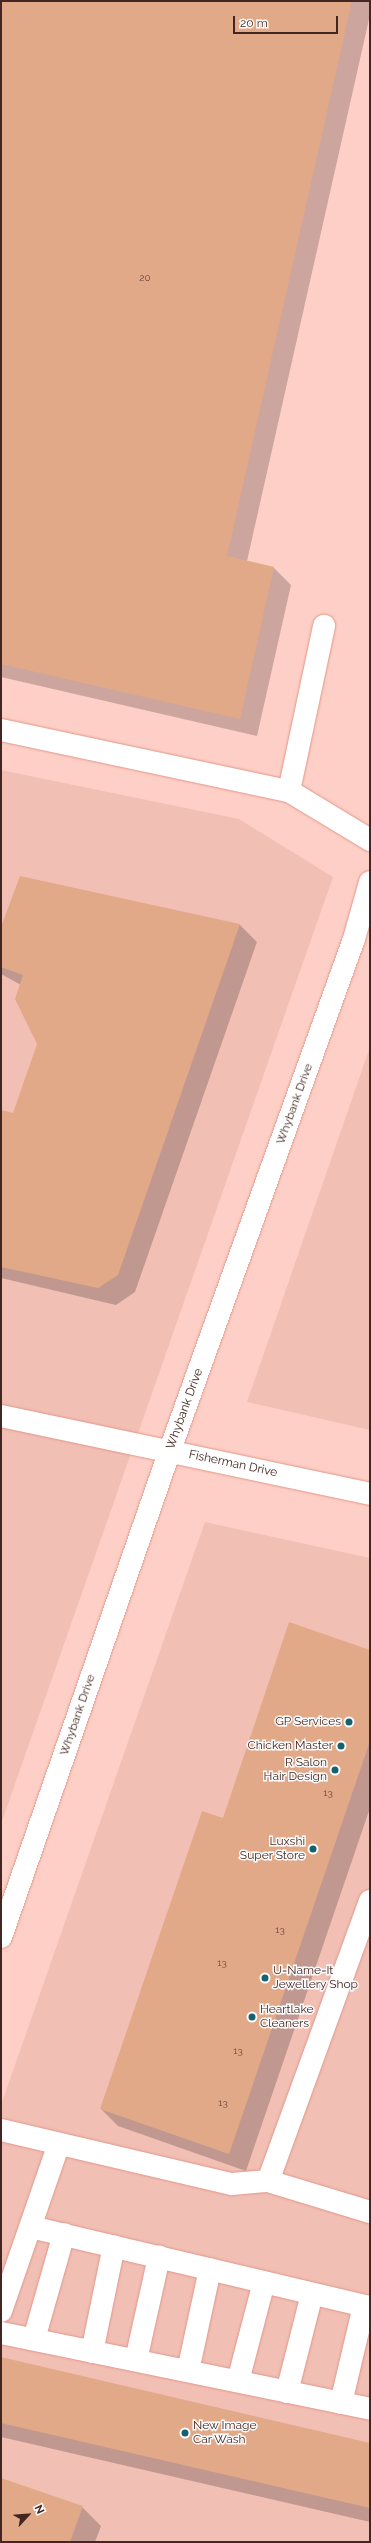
<!DOCTYPE html>
<html>
<head>
<meta charset="utf-8">
<style>
  body { margin:0 }
  #map { position:relative; width:371px; height:2543px; overflow:hidden; background:#fecfc6; font-family:Raleway,sans-serif }
  div>[style] { position:absolute }
  .built>* { inset:0; background:#f2bfb5 }
  .shadow>* { inset:0; background:#0003 }
  .building>* { inset:0; background:#e2a988 }
  .roads { filter:drop-shadow(0 0 1px #e19789) drop-shadow(0 0 1px #e19789) }
  .minor>* { height:22px; margin:-11px; padding:0 11px; transform-origin:11px; border-radius:11px; background:#fff }
  .dots>* { width:11px; height:11px; translate:-50% -50%; box-sizing:border-box; border:2px solid #fdfdfd; border-radius:50% }
  span { translate:-50% -50%; white-space:nowrap; text-align:center; line-height:1.15; -webkit-text-stroke:3px #fdfdfd; paint-order:stroke }
  .number-label { font-size:10px; color:#6b473b }
  .number-label span { -webkit-text-stroke-width:0 }
  .street-label { font-size:12px; color:#432621 }
  .poi-label { font-size:12px; color:#432621 }
  .right { translate:-100% -50%; text-align:right }
  .left { translate:0 -50%; text-align:left }
  .frame { position:absolute; inset:0; border:2px solid #432621; pointer-events:none }
  .north { position:absolute; left:8px; top:2495px; width:40px; height:40px; -webkit-text-stroke:3px #fdfdfd; paint-order:stroke; rotate:64deg; font-size:11px; font-weight:700; line-height:16px; text-align:center; color:#432621 }
  .north::after { content:''; display:block; margin:auto; width:14px; height:18px; background:#432621; clip-path:polygon(50% 0,100% 100%,50% 72%,0 100%) }
  .scale { position:absolute; left:233px; top:16px; width:105px; height:18px; box-sizing:border-box; border:2px solid #432621; border-top:0; padding-left:5px; font-size:12px; line-height:14px; white-space:nowrap; color:#432621; -webkit-text-stroke:3px #fdfdfd; paint-order:stroke }
</style>
</head>
<body>
<div id="map">
  <div class="built">
    <i style="clip-path:polygon(1px 770px,239px 819px,333px 877px,1px 1824px)"></i>
    <i style="clip-path:polygon(370px 1047px,370px 1430px,247px 1402px)"></i>
    <i style="clip-path:polygon(205px 1522px,370px 1558px,370px 2542px,1px 2542px,1px 2105px)"></i>
  </div>
  <div class="shadow">
    <i style="clip-path:polygon(1px 1px,370px 1px,370px 15px,247px 561px,274px 568px,291px 585px,257px 736px,1px 677px)"></i>
    <i style="clip-path:polygon(21px 877px,240px 925px,257px 942px,135px 1292px,116px 1305px,1px 1278px,1px 1111px,14px 1114px,38px 1044px,21px 985px,1px 974px,1px 930px)"></i>
    <i style="clip-path:polygon(370px 1651px,370px 1808px,246px 2171px,118px 2126px,101px 2109px,223px 1819px)"></i>
    <i style="clip-path:polygon(1px 2358px,370px 2444px,370px 2522px,1px 2437px)"></i>
    <i style="clip-path:polygon(1px 2479px,82px 2507px,101px 2526px,95px 2542px,1px 2542px)"></i>
  </div>
  <div class="building">
    <i style="clip-path:polygon(1px 1px,352px 1px,227px 556px,274px 567px,240px 719px,1px 664px)"></i>
    <i style="clip-path:polygon(20px 876px,240px 924px,118px 1275px,98px 1288px,1px 1267px,1px 1110px,13px 1113px,37px 1044px,15px 999px,23px 975px,1px 967px,1px 927px)"></i>
    <i style="clip-path:polygon(289px 1622px,370px 1650px,370px 1741px,229px 2154px,100px 2109px,202px 1811px,223px 1818px)"></i>
    <i style="clip-path:polygon(1px 2357px,370px 2443px,370px 2508px,1px 2423px)"></i>
    <i style="clip-path:polygon(1px 2478px,83px 2506px,70px 2542px,1px 2542px)"></i>
  </div>
  <div class="roads">
    <div class="minor">
      <i style="left:1px;top:730px;width:294px;rotate:12deg"></i>
      <i style="left:289px;top:791px;width:95px;rotate:31.2deg"></i>
      <i style="left:289px;top:791px;width:169px;rotate:-78deg"></i>
      <i style="left:1px;top:1416px;width:377px;rotate:11.9deg"></i>
      <i style="left:370px;top:1901px;width:298px;rotate:110deg"></i>
      <i style="left:268px;top:2181px;width:107px;rotate:16.9deg"></i>
      <i style="left:1px;top:1937px;width:515px;rotate:-70.86deg"></i>
      <i style="left:170px;top:1450px;width:543px;rotate:-70.2deg"></i>
      <i style="left:354px;top:939px;width:59px;rotate:-74.3deg"></i>
      <i style="left:1px;top:2130px;width:237px;rotate:13.2deg"></i>
      <i style="left:232px;top:2184px;width:36px;rotate:-5deg"></i>
      <i style="left:31px;top:2227px;width:348px;rotate:13.3deg"></i>
      <i style="left:1px;top:2311px;width:175px;rotate:-70.9deg"></i>
      <i style="left:1px;top:2333px;width:377px;rotate:11.6deg"></i>
      <i style="left:34px;top:2339px;width:109px;rotate:-74.1deg"></i>
      <i style="left:92px;top:2352px;width:108px;rotate:-78.3deg"></i>
      <i style="left:136px;top:2360px;width:106px;rotate:-77.4deg"></i>
      <i style="left:188px;top:2371px;width:104px;rotate:-77.8deg"></i>
      <i style="left:238px;top:2381px;width:102px;rotate:-75.3deg"></i>
      <i style="left:287px;top:2392px;width:101px;rotate:-75.7deg"></i>
      <i style="left:341px;top:2403px;width:100px;rotate:-76.7deg"></i>
    </div>
  </div>
  <div class="dots">
    <i style="left:349px;top:1722px;background:#15616d"></i>
    <i style="left:341px;top:1746px;background:#15616d"></i>
    <i style="left:335px;top:1770px;background:#15616d"></i>
    <i style="left:313px;top:1849px;background:#15616d"></i>
    <i style="left:265px;top:1978px;background:#15616d"></i>
    <i style="left:252px;top:2017px;background:#15616d"></i>
    <i style="left:185px;top:2433px;background:#15616d"></i>
  </div>
  <div class="number-label">
    <span style="left:145px;top:278px">20</span>
    <span style="left:328px;top:1793px">13</span>
    <span style="left:280px;top:1930px">13</span>
    <span style="left:222px;top:1963px">13</span>
    <span style="left:238px;top:2051px">13</span>
    <span style="left:223px;top:2103px">13</span>
  </div>
  <div class="street-label">
    <span style="left:295px;top:1104px;rotate:-70deg">Whybank Drive</span>
    <span style="left:185px;top:1409px;rotate:-70deg">Whybank Drive</span>
    <span style="left:233px;top:1464px;rotate:12deg">Fisherman Drive</span>
    <span style="left:78px;top:1715px;rotate:-71deg">Whybank Drive</span>
  </div>
  <div class="poi-label">
    <span class="right" style="left:341px;top:1722px">GP Services</span>
    <span class="right" style="left:333px;top:1746px">Chicken Master</span>
    <span class="right" style="left:327px;top:1770px">R Salon<br>Hair Design</span>
    <span class="right" style="left:305px;top:1849px">Luxshi<br>Super Store</span>
    <span class="left" style="left:273px;top:1978px">U=Name=It<br>Jewellery Shop</span>
    <span class="left" style="left:260px;top:2017px">Heartlake<br>Cleaners</span>
    <span class="left" style="left:193px;top:2433px">New Image<br>Car Wash</span>
  </div>
  <div class="frame"></div>
  <div class="north">N</div>
  <div class="scale">20 m</div>
</div>
</body>
</html>
